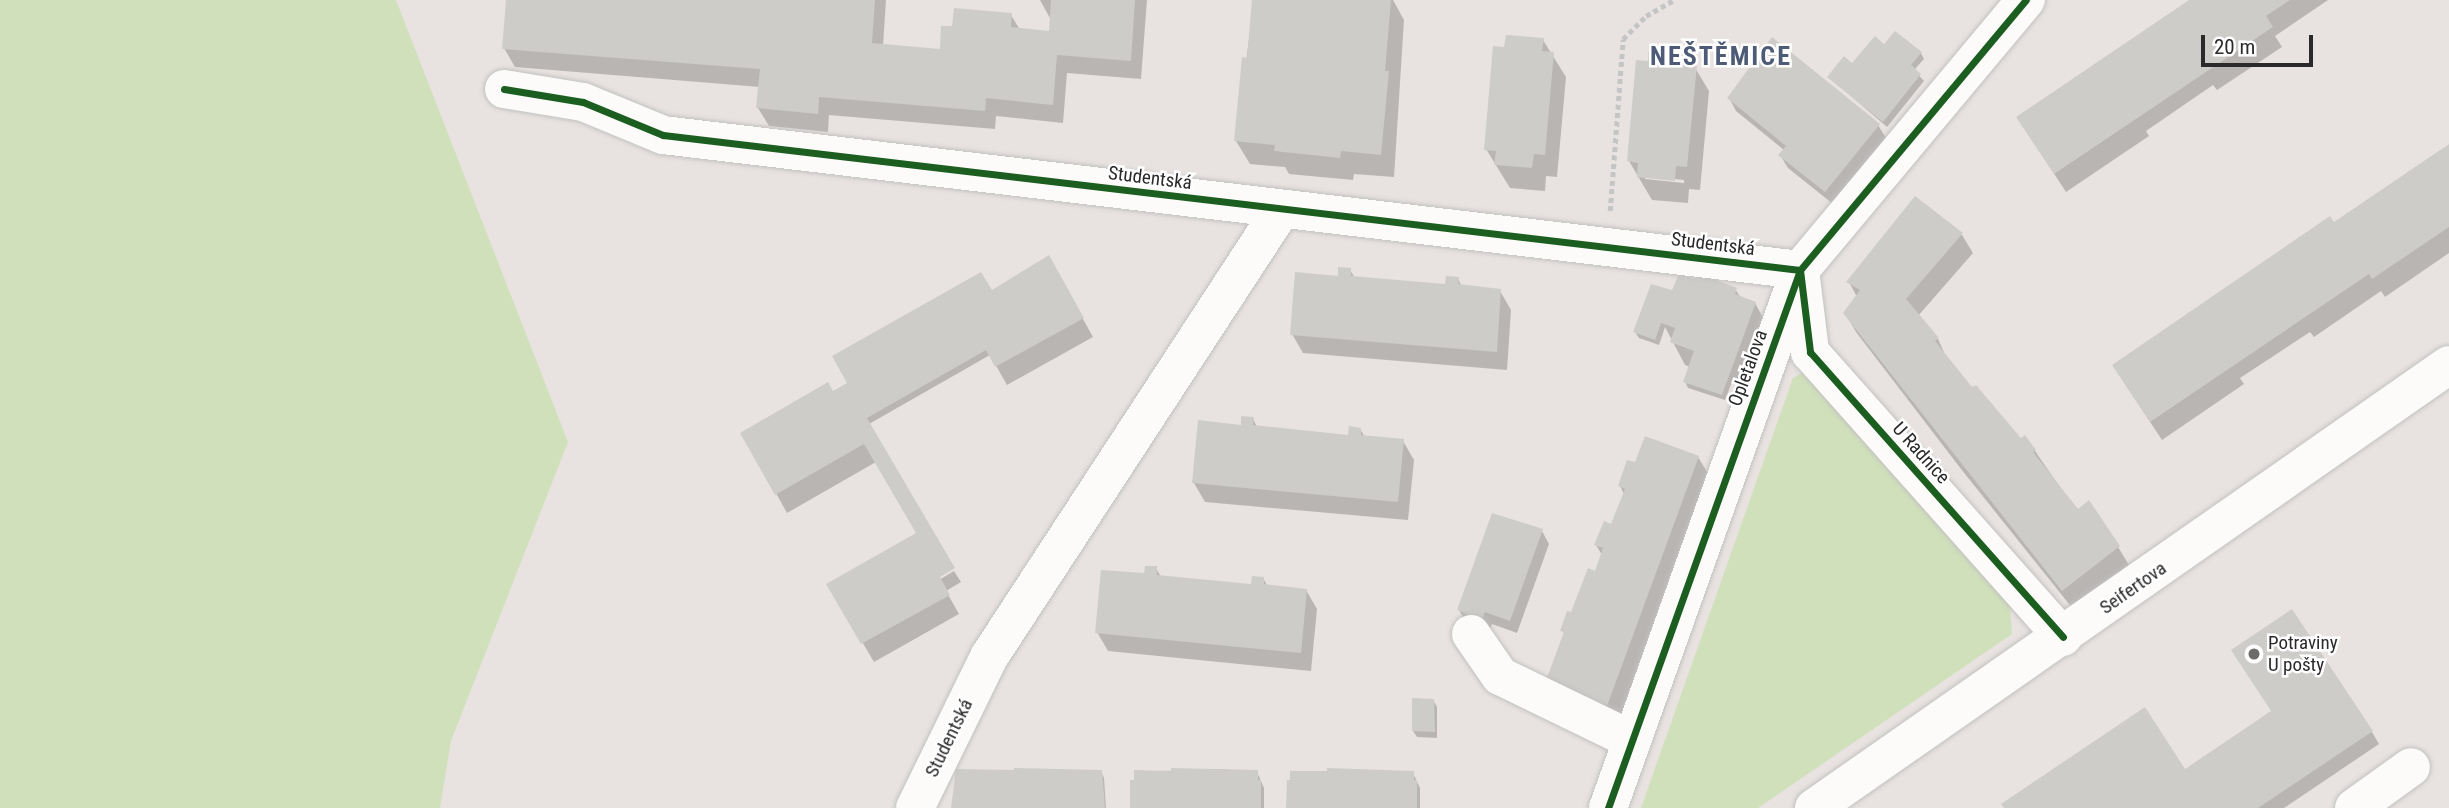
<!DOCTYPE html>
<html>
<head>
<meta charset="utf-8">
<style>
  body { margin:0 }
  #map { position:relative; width:2449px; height:808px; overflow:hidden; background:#e8e3e0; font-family:"Roboto Condensed",sans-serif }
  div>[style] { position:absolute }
  .green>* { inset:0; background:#d0e0bb }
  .shadow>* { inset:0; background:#0003 }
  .building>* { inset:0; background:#ceccc9 }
  .path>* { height:4.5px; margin-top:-2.25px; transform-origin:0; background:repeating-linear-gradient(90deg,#c6c5c5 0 5px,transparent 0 8.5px) }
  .roads { filter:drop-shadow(0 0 2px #c2c1c1) drop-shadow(0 0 2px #c2c1c1) }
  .minor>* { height:38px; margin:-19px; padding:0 19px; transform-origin:19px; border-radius:19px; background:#fcfbfa }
  .cycleway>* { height:7px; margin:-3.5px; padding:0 3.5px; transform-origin:3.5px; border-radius:3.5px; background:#1b5e20 }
  .dots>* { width:19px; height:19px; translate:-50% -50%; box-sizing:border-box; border:4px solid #fff; border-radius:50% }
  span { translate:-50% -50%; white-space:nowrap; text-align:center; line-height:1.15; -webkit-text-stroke:5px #fff; paint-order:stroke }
  .street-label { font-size:19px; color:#2a2a2a }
  .poi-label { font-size:19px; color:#2a2a2a }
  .left { translate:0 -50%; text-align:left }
  .district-label { font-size:26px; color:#4d5b77; font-weight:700; letter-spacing:2px }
  .scale { position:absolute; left:2201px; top:35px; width:112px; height:32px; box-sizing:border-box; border:4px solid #2a2a2a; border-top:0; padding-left:9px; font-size:21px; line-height:24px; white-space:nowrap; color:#2a2a2a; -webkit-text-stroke:5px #fff; paint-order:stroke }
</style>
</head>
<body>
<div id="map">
  <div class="green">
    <i style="clip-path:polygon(0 0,396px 0,568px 442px,451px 741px,440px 808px,0 808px)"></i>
    <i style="clip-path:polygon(1807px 370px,2010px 604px,2012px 634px,1758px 808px,1641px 808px,1793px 378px)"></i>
  </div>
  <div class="shadow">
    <i style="clip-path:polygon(508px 0,886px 0,883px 46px,942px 51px,954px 28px,1011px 15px,1020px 30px,1050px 33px,1051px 20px,1040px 0,1147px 0,1141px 79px,1067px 73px,1063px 123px,996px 116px,995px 129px,829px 115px,828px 132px,769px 126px,758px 108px,760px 87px,515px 67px,504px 48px)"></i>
    <i style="clip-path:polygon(1254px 0,1393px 0,1404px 20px,1394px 177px,1354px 174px,1353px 180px,1289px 174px,1285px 167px,1250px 164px,1236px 141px)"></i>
    <i style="clip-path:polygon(2193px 0,2328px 0,2275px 36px,2282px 47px,2217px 90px,2213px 85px,2146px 131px,2149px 136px,2066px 192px,2018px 118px)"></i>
    <i style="clip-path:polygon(1543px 40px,1566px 77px,1557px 177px,1546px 176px,1545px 191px,1510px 188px,1486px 149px,1506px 49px)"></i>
    <i style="clip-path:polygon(1885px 47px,1921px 53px,1924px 59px,1914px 70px,1924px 81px,1887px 127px,1829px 77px)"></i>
    <i style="clip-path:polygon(evenodd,1685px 51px,1709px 91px,1700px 190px,1689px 189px,1688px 203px,1652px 200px,1629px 161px,1649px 63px,1685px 51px,1645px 176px,1684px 180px,1684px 183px,1645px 179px,1645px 176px)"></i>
    <i style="clip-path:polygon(1729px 98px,1878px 125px,1886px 138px,1833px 204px,1788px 168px,1780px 155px,1784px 150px,1736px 111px)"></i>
    <i style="clip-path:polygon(2449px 146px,2449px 253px,2385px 297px,2381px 291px,2314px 337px,2310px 332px,2240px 378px,2244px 384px,2162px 440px,2125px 384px,2334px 224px)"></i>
    <i style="clip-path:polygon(1915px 198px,1962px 235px,1973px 253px,1918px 316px,1938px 339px,1947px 359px,1972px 389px,2021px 441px,2035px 451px,2077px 512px,2118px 547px,2129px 565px,2073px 609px,1961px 469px,1856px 332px,1845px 313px,1857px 297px,1849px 282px)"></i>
    <i style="clip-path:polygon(1049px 258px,1093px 337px,1007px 385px,990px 355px,869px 424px,939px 580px,954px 571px,961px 582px,946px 591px,959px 614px,874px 662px,828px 584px,917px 534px,876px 462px,787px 513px,743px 434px,841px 409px,991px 292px)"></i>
    <i style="clip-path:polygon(1350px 270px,1355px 278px,1446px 286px,1458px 279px,1462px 287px,1500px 291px,1511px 310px,1507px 370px,1303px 353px,1292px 334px,1340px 278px)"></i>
    <i style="clip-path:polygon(1735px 289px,1741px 298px,1755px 303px,1768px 327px,1746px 387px,1732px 382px,1725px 400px,1688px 388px,1685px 381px,1690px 367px,1685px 365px,1665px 327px,1659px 345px,1639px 338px,1635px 332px,1671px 292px)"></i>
    <i style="clip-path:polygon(1253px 419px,1257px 427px,1350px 437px,1360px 429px,1365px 437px,1403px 441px,1414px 460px,1408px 520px,1205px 502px,1194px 483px)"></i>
    <i style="clip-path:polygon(1698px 457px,1712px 480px,1620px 728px,1561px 706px,1565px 635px,1562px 630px,1596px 573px,1602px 555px,1596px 545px,1612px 527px,1624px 494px,1620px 486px,1636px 465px)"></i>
    <i style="clip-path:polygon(1542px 531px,1549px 544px,1517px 633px,1492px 624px,1489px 632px,1466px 623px,1459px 610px)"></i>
    <i style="clip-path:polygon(1156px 568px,1161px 577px,1252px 586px,1263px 578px,1268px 587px,1306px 590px,1317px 609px,1311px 671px,1108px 651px,1097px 632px)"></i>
    <i style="clip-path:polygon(1433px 700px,1437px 707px,1437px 738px,1417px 737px,1413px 731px)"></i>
    <i style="clip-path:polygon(2372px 732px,2379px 744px,2284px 808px,2005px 808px)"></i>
    <i style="clip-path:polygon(1220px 769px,1257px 772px,1264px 788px,1264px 808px,1132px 808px,1135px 772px)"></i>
    <i style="clip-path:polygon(1101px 772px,1104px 778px,1106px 808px,953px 808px)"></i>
    <i style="clip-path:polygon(1413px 773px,1420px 788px,1420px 808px,1288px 808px)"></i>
  </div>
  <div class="building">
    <i style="clip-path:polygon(506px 0,875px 0,872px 43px,940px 49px,941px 26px,952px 26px,954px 8px,1012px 13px,1011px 27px,1049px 31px,1051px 0,1135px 0,1131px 61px,1057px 55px,1053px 105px,986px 98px,985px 111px,819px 97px,818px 114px,756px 108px,760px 69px,502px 49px)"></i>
    <i style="clip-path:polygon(1252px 0,1391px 0,1385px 71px,1389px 71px,1381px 155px,1341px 151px,1340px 158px,1274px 151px,1275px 145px,1234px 141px,1242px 57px,1247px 58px)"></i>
    <i style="clip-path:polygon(2189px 0,2290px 0,2266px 16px,2273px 27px,2054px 174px,2016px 117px)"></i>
    <i style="clip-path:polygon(1895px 31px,1922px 52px,1911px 65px,1921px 74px,1883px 122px,1827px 77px,1844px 56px,1852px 63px,1875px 36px,1884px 44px)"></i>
    <i style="clip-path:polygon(1506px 35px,1544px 38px,1542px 51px,1554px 52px,1545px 155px,1534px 154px,1532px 168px,1494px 165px,1496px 151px,1484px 150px,1493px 46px,1504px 47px)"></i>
    <i style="clip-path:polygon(1772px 37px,1880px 124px,1825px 192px,1778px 155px,1786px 146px,1727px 98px)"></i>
    <i style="clip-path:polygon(1649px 47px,1686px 50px,1686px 64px,1697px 66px,1687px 167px,1676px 166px,1675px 181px,1637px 177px,1638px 163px,1627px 161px,1636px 60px,1648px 61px)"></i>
    <i style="clip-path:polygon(2449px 144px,2449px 227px,2372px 279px,2369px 274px,2150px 422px,2112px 365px,2330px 216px,2334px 222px)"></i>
    <i style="clip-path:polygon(1915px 196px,1963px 233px,1906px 299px,1939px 338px,1935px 341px,1972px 387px,1976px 385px,2021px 438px,2025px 435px,2036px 450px,2033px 452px,2078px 509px,2089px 500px,2120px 546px,2062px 591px,1843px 313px,1860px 290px,1846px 282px)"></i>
    <i style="clip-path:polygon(1049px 255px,1084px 318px,995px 367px,986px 350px,867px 418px,955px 568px,940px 577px,950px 595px,861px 644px,826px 584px,916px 533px,864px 444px,775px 495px,740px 433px,828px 382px,833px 391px,847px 383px,832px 356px,981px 272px,992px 290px)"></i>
    <i style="clip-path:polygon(1338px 267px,1351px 268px,1351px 276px,1445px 284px,1446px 276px,1459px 277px,1458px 284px,1501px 289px,1497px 352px,1290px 335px,1295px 272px,1338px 276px)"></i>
    <i style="clip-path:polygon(1697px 273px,1737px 288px,1735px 294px,1756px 302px,1722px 395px,1683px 382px,1694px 351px,1670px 342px,1675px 328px,1661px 323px,1655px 340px,1633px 332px,1651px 284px,1672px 290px,1679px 274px,1695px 279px)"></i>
    <i style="clip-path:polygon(1241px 416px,1254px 417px,1253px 425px,1348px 435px,1349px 426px,1361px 428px,1361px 435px,1404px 439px,1398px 502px,1192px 483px,1198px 420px,1241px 425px)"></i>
    <i style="clip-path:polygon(1645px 436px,1699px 456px,1607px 706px,1545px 683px,1564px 632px,1560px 631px,1567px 611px,1571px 612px,1588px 568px,1595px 571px,1603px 548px,1594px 545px,1604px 521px,1611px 524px,1625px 489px,1618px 486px,1627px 460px,1635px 462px)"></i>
    <i style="clip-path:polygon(1492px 513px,1543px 529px,1510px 621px,1485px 612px,1482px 620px,1457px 610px)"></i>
    <i style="clip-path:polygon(1145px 566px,1157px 566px,1157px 575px,1251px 584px,1252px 576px,1264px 577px,1264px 584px,1307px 589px,1301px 653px,1095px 633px,1101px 570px,1144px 573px)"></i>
    <i style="clip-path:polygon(2292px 609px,2373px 731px,2258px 808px,2004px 808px,2001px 804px,2145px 707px,2185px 769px,2271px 711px,2231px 650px)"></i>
    <i style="clip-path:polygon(1412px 698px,1434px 699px,1435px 732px,1412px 731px)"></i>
    <i style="clip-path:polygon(1014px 768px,1102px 770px,1105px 808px,951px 808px,956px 769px,1014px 770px)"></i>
    <i style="clip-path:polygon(1171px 768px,1258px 770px,1258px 780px,1261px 780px,1261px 808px,1130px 808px,1130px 780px,1134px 780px,1134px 770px,1171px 771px)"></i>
    <i style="clip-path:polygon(1327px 768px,1414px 771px,1414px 780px,1417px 780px,1417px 808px,1286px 808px,1287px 780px,1290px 780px,1290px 771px,1327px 771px)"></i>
  </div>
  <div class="path">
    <i style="left:1610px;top:211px;width:172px;rotate:-85.7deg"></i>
    <i style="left:1623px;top:39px;width:33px;rotate:-45deg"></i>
    <i style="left:1646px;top:16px;width:32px;rotate:-30deg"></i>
  </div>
  <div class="roads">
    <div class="minor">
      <i style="left:504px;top:89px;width:80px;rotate:9.3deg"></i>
      <i style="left:583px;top:102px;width:87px;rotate:22.4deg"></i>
      <i style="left:663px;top:135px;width:1145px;rotate:6.77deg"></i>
      <i style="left:1800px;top:270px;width:83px;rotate:83deg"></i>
      <i style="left:1810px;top:352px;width:381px;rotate:48.4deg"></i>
      <i style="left:1471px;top:634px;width:51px;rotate:55.4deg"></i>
      <i style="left:1500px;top:676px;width:147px;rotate:25.9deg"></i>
      <i style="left:915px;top:808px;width:168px;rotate:-63.9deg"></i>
      <i style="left:989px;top:657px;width:534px;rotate:-56.85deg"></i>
      <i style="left:1608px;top:808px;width:571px;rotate:-70.36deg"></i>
      <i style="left:1800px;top:270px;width:352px;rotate:-50.1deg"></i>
      <i style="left:1814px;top:808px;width:774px;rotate:-34.9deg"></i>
      <i style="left:2354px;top:808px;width:70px;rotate:-35.7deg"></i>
    </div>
  </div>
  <div class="cycleway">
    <i style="left:504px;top:89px;width:80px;rotate:9.3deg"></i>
    <i style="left:583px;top:102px;width:87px;rotate:22.4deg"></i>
    <i style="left:663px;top:135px;width:1145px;rotate:6.77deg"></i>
    <i style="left:1800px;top:270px;width:83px;rotate:83deg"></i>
    <i style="left:1810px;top:352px;width:381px;rotate:48.4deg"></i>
    <i style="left:1608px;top:808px;width:571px;rotate:-70.36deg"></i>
    <i style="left:1800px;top:270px;width:352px;rotate:-50.1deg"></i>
  </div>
  <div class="dots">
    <i style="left:2254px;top:654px;background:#6c6b6a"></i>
  </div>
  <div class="street-label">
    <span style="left:1150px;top:178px;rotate:7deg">Studentská</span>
    <span style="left:1713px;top:244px;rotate:7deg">Studentská</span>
    <span style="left:1748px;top:368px;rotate:-70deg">Opletalova</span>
    <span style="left:1921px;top:453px;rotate:48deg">U Radnice</span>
    <span style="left:2133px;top:588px;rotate:-35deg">Seifertova</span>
    <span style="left:949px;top:738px;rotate:-64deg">Studentská</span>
  </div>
  <div class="poi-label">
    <span class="left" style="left:2268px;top:654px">Potraviny<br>U pošty</span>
  </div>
  <div class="district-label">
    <span style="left:1721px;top:57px">NEŠTĚMICE</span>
  </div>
  <div class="scale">20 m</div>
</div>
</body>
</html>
